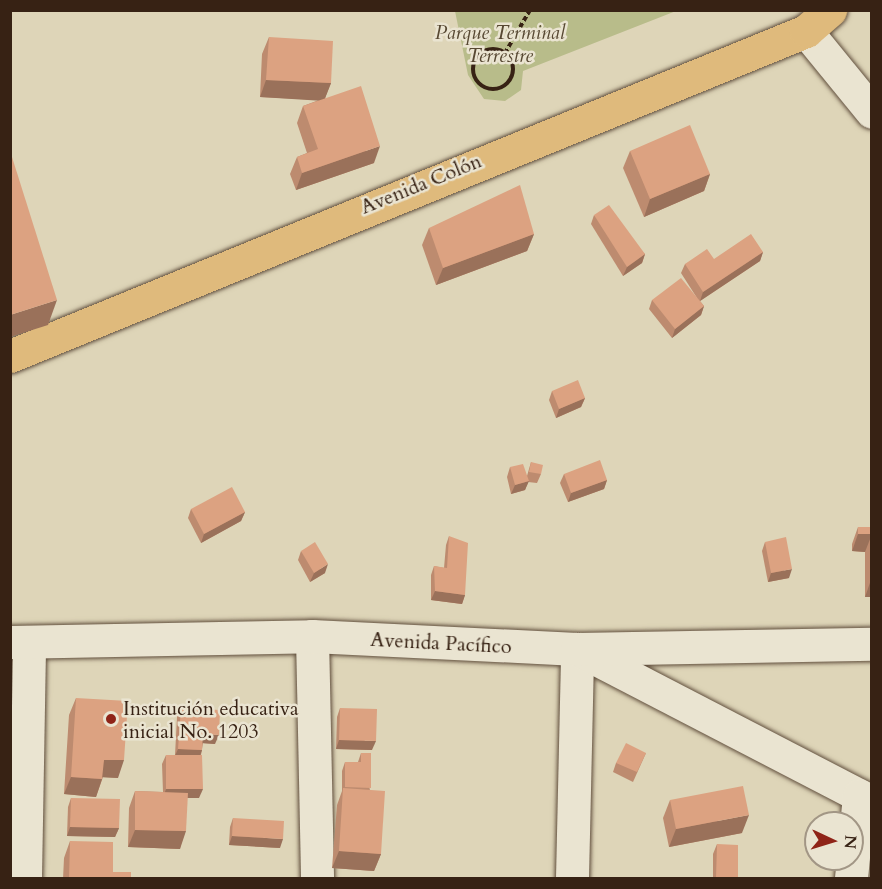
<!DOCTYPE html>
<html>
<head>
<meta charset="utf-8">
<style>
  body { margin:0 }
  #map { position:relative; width:882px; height:889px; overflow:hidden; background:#ded5b8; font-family:Cardo,serif }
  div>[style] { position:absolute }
  .green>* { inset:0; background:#b8bc8a }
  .path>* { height:4px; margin-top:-2px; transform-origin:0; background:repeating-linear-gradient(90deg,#372214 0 4.5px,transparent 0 7.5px) }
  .path>.ring { margin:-2px; padding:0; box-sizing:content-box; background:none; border:4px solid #372214; border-radius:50% }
  .roads { filter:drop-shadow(0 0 2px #614f3d) drop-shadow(0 0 2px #614f3d) }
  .street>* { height:33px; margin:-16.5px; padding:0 16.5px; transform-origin:16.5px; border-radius:16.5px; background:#eae4d1 }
  .secondary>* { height:33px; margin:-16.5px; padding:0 16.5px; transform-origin:16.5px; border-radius:16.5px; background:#eae4d1 }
  .primary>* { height:33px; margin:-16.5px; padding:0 16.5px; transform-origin:16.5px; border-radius:16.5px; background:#dfba7c }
  .wall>* { inset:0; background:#bd8b6f }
  .shaded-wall>* { inset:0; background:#9a715a }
  .building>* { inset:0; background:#dca281 }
  .dots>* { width:16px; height:16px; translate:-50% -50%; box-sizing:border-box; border:3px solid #eae4d1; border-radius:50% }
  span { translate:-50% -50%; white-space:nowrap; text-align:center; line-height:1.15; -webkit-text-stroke:5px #eae4d1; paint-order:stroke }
  .park-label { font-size:20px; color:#574832; font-style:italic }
  .street-label { font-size:20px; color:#372214 }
  .poi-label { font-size:20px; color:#372214 }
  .left { translate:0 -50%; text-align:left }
  .frame { position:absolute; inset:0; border:12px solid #372214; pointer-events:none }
  .north { position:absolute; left:804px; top:811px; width:60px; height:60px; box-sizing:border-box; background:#eae4d1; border:2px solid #a29685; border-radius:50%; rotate:94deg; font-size:16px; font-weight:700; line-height:24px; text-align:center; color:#372214 }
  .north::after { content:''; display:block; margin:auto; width:21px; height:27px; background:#8f2418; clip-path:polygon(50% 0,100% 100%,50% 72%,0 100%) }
</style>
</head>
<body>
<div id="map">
  <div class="green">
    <i style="clip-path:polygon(455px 11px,455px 10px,676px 11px,523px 71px,521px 90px,505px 101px,484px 99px,468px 75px)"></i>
  </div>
  <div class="path">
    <i class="ring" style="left:473px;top:49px;width:36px;height:36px"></i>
    <i style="left:505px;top:53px;width:50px;rotate:-59.8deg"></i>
  </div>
  <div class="roads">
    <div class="street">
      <i style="left:806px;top:31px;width:104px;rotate:50.8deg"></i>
      <i style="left:312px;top:636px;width:242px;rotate:88.8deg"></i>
      <i style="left:25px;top:878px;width:236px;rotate:-89deg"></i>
      <i style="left:572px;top:878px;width:229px;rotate:-88.7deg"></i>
      <i style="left:577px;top:649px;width:332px;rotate:27.4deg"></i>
      <i style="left:851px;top:878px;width:83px;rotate:-84.5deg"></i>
    </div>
    <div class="secondary">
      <i style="left:10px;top:642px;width:302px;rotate:-1.1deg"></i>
      <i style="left:312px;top:636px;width:265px;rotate:2.8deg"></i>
      <i style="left:577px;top:649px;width:295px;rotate:-1deg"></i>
    </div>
    <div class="primary">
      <i style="left:10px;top:356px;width:860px;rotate:-22.21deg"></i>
      <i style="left:806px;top:31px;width:32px;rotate:-41deg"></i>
    </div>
  </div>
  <div class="wall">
    <i style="clip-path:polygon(269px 37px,331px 83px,325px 98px,374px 163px,296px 190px,290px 174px,297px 157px,307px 153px,297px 123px,303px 106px,319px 100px,260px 97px,262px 54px)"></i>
    <i style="clip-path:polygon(630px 151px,710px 174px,704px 191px,644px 217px,623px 168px)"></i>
    <i style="clip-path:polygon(594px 215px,645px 254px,642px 263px,623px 276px,591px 224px)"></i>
    <i style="clip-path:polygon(429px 228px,534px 234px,527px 251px,436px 285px,422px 245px)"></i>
    <i style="clip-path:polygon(763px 252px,760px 261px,700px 301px,704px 306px,701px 315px,672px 338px,649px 309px,652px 300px,697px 298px,681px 273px,685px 264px)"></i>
    <i style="clip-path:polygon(552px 391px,585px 398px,581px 407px,556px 418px,549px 400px)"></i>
    <i style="clip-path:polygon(531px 462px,541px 474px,537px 483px,528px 482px,525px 490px,511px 494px,507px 477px,510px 467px,527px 476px)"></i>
    <i style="clip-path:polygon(564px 474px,607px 480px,604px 489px,568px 502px,560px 483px)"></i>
    <i style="clip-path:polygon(191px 509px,245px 512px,241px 521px,201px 543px,188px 518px)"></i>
    <i style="clip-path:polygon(858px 527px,872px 527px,872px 597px,865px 597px,865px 552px,852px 551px,852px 544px)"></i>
    <i style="clip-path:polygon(449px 536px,465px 595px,462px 604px,431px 600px,431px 575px,434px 566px,444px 568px,446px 545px)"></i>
    <i style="clip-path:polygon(765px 542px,789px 578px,768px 582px,762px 551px)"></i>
    <i style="clip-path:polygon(301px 551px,325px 573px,310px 582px,298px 560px)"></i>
    <i style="clip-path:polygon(76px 698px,118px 778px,103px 777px,96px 797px,64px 794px,69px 715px)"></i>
    <i style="clip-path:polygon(181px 708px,215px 744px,203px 743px,201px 755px,199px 798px,187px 798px,180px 849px,128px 847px,129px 808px,135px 791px,163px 792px,162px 764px,166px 755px,175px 755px,177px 717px)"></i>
    <i style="clip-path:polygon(340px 708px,372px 750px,336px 749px,337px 717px)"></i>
    <i style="clip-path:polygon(361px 753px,370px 790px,381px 854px,374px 871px,332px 868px,337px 805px,342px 791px,342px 771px,345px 762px,358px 762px)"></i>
    <i style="clip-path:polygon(646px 753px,633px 782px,613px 772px,616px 763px)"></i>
    <i style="clip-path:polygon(71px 798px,119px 828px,115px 837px,67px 836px,68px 807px)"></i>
    <i style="clip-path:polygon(670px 800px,742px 833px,669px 847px,663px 818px)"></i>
    <i style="clip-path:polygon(233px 818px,280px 848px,229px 845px,230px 827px)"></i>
    <i style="clip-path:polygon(70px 841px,113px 872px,131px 879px,63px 879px,64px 858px)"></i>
    <i style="clip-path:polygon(717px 844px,738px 879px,713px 879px,713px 854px)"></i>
  </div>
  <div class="shaded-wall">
    <i style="clip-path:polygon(266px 80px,331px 83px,324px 101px,260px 97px)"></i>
    <i style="clip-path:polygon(380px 146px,374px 163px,296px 190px,302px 173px)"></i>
    <i style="clip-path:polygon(710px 174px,704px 191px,644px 217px,650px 199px)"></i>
    <i style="clip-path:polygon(534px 234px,527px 251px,436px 285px,443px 268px)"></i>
    <i style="clip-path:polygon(763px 252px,760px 261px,700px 301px,703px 292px)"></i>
    <i style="clip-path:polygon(645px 254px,642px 263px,623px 276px,627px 267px)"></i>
    <i style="clip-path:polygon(57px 300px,48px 325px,10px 337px,10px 315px)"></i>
    <i style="clip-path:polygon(704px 306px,701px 315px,672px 338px,675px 329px)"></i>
    <i style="clip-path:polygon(585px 398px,581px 407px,556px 418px,559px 409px)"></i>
    <i style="clip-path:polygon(607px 480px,604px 489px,568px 502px,571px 493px)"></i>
    <i style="clip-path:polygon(529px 481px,525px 490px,511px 494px,515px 485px)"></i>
    <i style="clip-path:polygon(245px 512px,241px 521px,201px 543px,204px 534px)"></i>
    <i style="clip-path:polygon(858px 534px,872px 534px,865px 552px,852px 551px)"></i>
    <i style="clip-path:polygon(328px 564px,325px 573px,310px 582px,314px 573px)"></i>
    <i style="clip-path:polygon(792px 569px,789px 578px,768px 582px,771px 573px)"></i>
    <i style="clip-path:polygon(871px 580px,872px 597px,865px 597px)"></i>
    <i style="clip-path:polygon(435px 591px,465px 595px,462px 604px,431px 600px)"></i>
    <i style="clip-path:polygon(203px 734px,219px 735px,215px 744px,200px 743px)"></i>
    <i style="clip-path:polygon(339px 740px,376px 741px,372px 750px,336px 749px)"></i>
    <i style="clip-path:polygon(178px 749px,202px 750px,199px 759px,174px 758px)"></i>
    <i style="clip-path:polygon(104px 760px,124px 760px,118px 778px,98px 777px)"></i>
    <i style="clip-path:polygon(71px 777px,102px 779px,96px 797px,64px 794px)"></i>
    <i style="clip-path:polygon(166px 789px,203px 789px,199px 798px,163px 798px)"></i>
    <i style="clip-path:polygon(749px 815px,742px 833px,669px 847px,676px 829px)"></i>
    <i style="clip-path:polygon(70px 827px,119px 828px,115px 837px,67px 836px)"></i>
    <i style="clip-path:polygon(135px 830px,186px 831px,180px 849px,128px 847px)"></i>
    <i style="clip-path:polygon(232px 836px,283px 839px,280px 848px,229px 845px)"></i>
    <i style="clip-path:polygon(339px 851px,381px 854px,374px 871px,332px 868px)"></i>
  </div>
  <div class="building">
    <i style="clip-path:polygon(269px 37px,333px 41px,331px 83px,266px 80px)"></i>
    <i style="clip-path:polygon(361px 86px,380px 146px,302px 173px,297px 157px,318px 149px,303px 106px)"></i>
    <i style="clip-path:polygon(690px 125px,710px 174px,650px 199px,630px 151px)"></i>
    <i style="clip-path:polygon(12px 157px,57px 300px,10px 315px,10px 158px)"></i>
    <i style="clip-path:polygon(520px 185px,534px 234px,443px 268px,429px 228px)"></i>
    <i style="clip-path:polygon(609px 205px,645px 254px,627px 267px,594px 215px)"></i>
    <i style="clip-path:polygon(751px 234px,763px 252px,703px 292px,685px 264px,707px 249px,714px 259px)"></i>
    <i style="clip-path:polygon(681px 278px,704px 306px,675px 329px,652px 300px)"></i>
    <i style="clip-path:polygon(578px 380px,585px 398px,559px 409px,552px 391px)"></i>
    <i style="clip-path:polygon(600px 460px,607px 480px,571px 493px,564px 474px)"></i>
    <i style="clip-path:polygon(531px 462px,543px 465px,541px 474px,529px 472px)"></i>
    <i style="clip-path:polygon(523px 464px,529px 481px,515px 485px,510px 467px)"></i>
    <i style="clip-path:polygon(232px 487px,245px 512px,204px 534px,191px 509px)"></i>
    <i style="clip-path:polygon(858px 527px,872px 527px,872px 534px,858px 534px)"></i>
    <i style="clip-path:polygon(449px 536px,468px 543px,465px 595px,435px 591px,434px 566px,447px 568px)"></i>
    <i style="clip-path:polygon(786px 537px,792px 569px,771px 573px,765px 542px)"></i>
    <i style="clip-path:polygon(315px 542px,328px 564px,314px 573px,301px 551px)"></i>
    <i style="clip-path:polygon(76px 698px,128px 701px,124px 760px,104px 760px,102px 779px,71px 777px)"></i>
    <i style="clip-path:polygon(181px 708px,220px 710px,219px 735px,203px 734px,202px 750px,178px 749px)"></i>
    <i style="clip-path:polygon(340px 708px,377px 709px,376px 741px,339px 740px)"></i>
    <i style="clip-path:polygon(626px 743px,646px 753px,637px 772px,616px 763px)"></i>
    <i style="clip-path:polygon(361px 753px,371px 753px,371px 788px,345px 787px,345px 762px,361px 762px)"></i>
    <i style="clip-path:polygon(166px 755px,202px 755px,203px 789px,166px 789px)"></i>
    <i style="clip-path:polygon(743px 786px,749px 815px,676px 829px,670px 800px)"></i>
    <i style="clip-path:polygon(343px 788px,385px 791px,381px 854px,339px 851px)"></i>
    <i style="clip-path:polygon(135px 791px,188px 793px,186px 831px,135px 830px)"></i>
    <i style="clip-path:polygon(71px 798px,120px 799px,119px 828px,70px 827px)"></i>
    <i style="clip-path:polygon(233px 818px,284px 821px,283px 839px,232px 836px)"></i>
    <i style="clip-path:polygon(70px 841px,113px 842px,113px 872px,131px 872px,131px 879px,69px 879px)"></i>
    <i style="clip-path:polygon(717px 844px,738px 845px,738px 879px,716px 879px)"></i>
    <i style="clip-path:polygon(223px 877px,245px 879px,223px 879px)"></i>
  </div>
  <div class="dots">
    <i style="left:111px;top:719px;background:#8f2418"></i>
  </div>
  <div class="park-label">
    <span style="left:500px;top:44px">Parque Terminal<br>Terrestre</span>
  </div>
  <div class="street-label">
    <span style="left:421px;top:184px;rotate:-22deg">Avenida Colón</span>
    <span style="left:441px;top:643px;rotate:3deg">Avenida Pacífico</span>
  </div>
  <div class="poi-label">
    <span class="left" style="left:123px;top:720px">Institución educativa<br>inicial No. 1203</span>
  </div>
  <div class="frame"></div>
  <div class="north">N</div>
</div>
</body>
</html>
